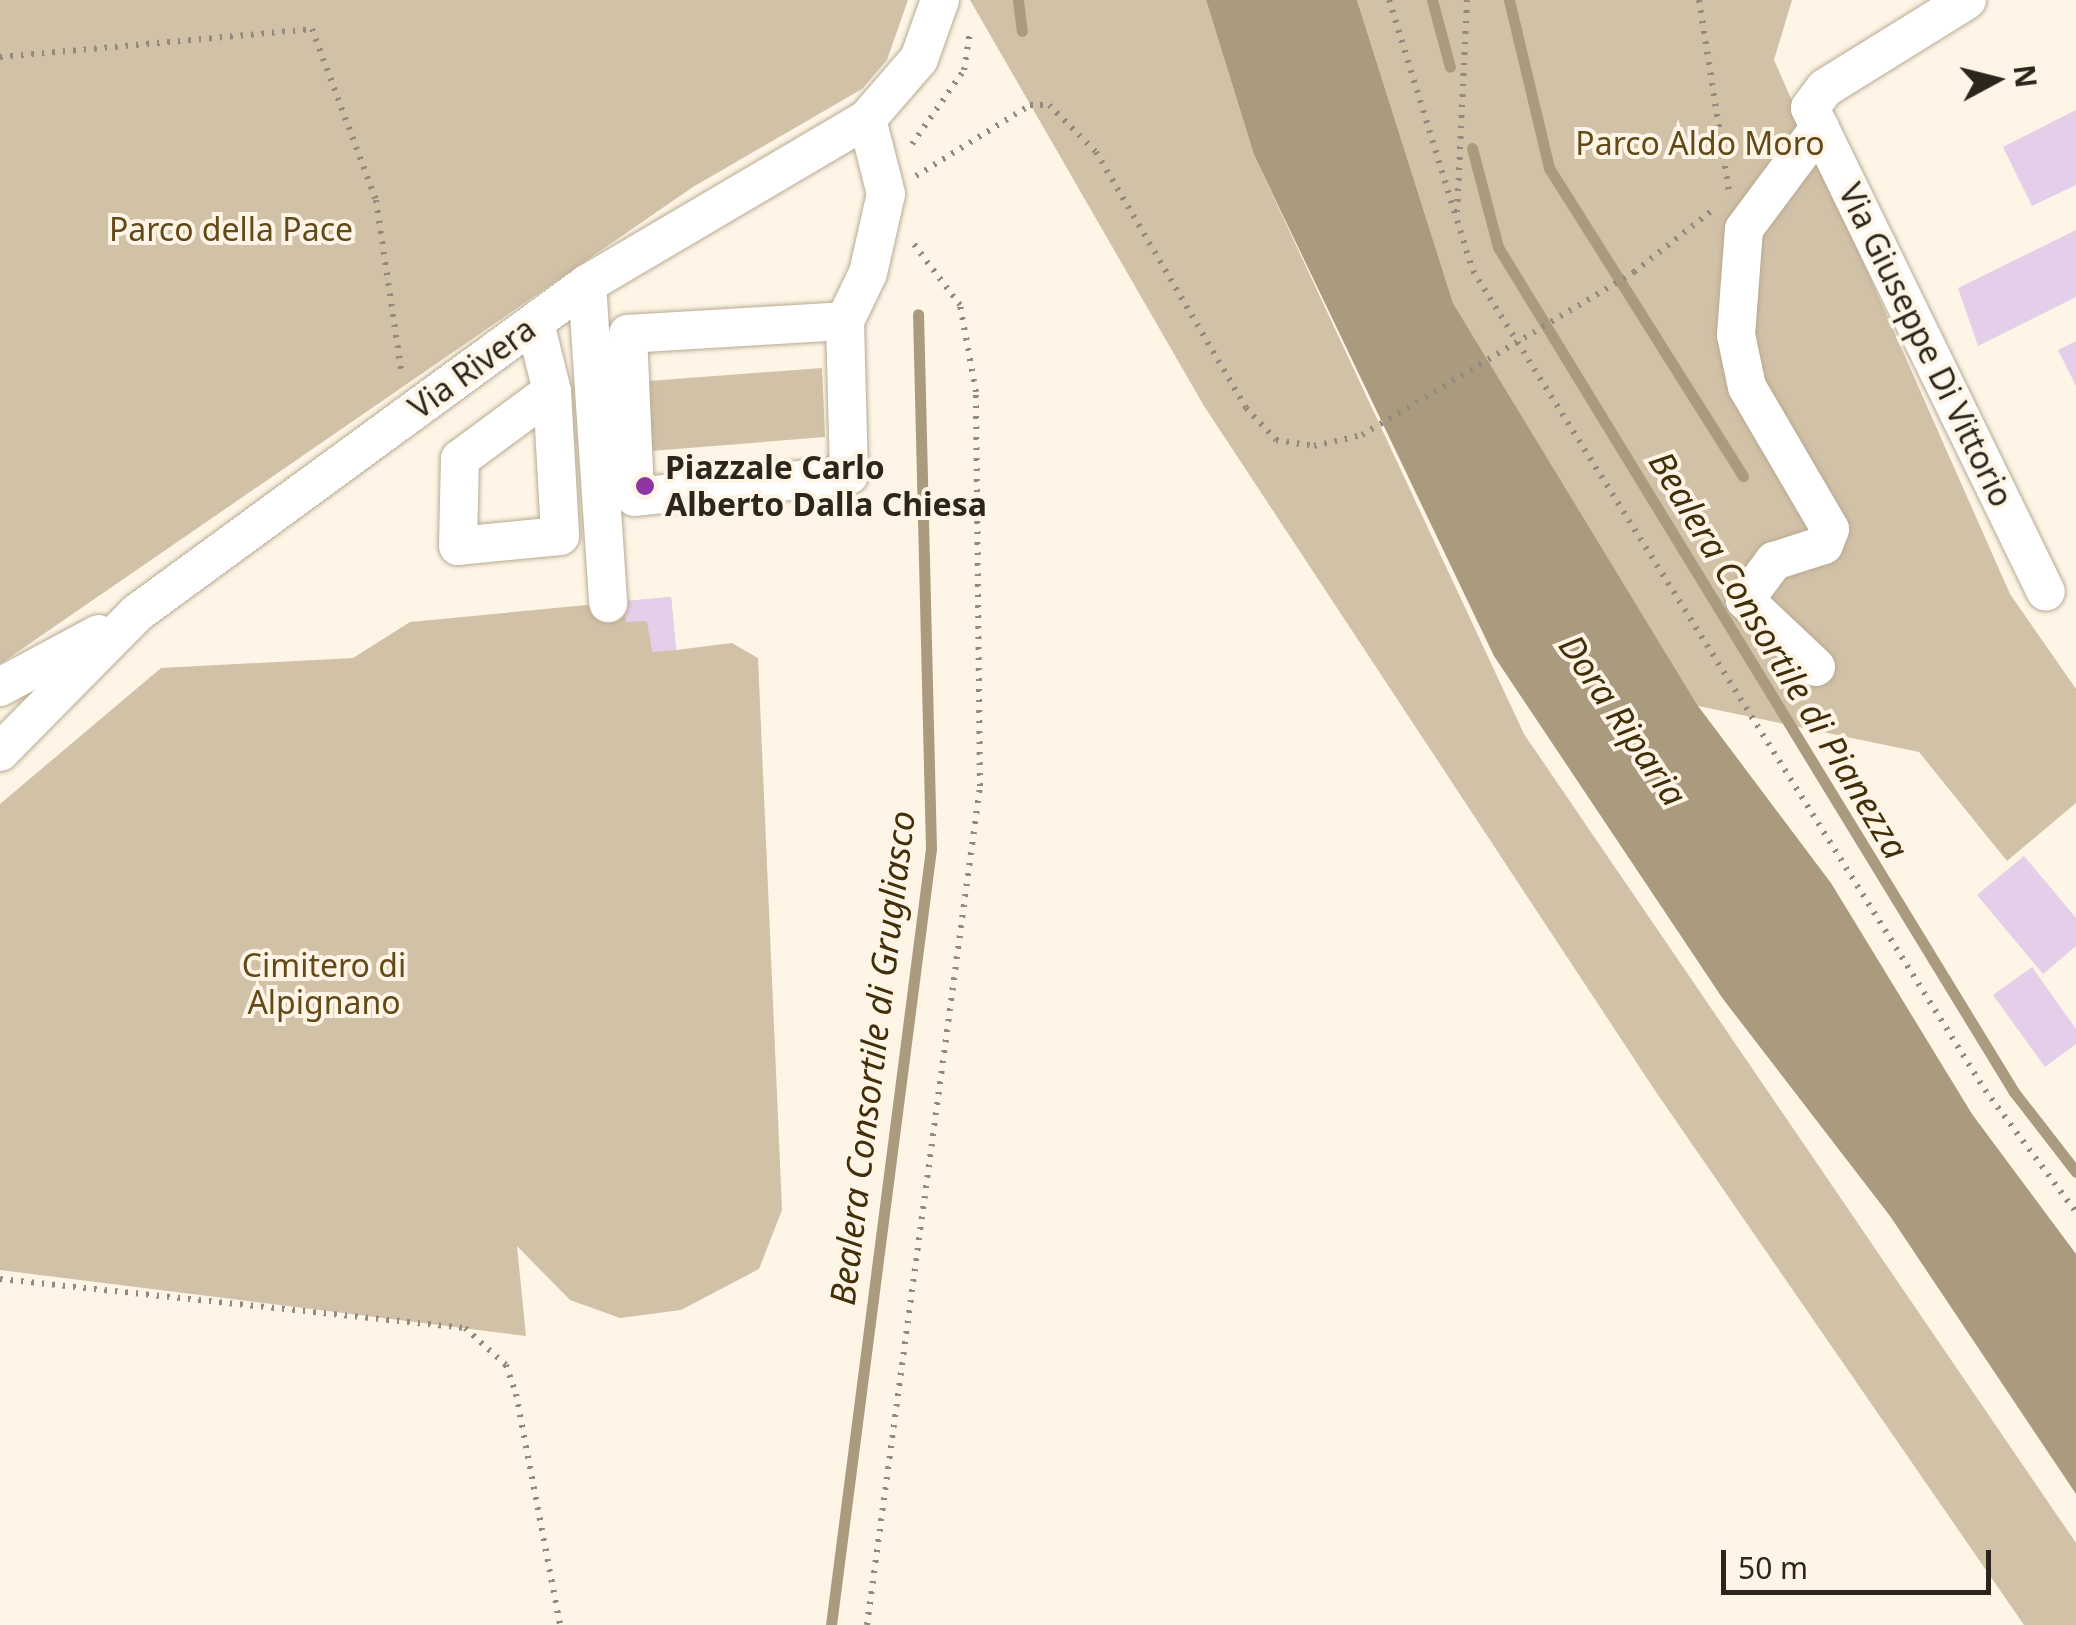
<!DOCTYPE html>
<html>
<head>
<meta charset="utf-8">
<style>
  body { margin:0 }
  #map { position:relative; width:2076px; height:1625px; overflow:hidden; background:#fef5e6; font-family:"Noto Sans",sans-serif }
  div>[style] { position:absolute }
  .green>* { inset:0; background:#d1c1a7 }
  .water>* { inset:0; background:#ab9b7e }
  .stream>* { height:11px; margin:-5.5px; padding:0 5.5px; transform-origin:5.5px; border-radius:5.5px; background:#ab9b7e }
  .building>* { inset:0; background:#e4cee9 }
  .path>* { height:6px; margin-top:-3px; transform-origin:0; background:repeating-linear-gradient(90deg,#928a7f 0 2.5px,transparent 0 10.5px) }
  .roads { filter:drop-shadow(0 0 2px #b8aa92) drop-shadow(0 0 2px #b8aa92) }
  .minor>* { height:38px; margin:-19px; padding:0 19px; transform-origin:19px; border-radius:19px; background:#fff }
  .path-bridge>* { height:6px; margin-top:-3px; transform-origin:0; background:repeating-linear-gradient(90deg,#928a7f 0 2.5px,transparent 0 10.5px) }
  .dots>* { width:28px; height:28px; translate:-50% -50%; box-sizing:border-box; border:5px solid #fef5e6; border-radius:50% }
  span { translate:-50% -50%; white-space:nowrap; text-align:center; line-height:1.15; -webkit-text-stroke:8px #fef5e6; paint-order:stroke }
  .park-label { font-size:32px; color:#624917 }
  .street-label { font-size:32px; color:#2b251c }
  .poi-label { font-size:32px; color:#2b251c; font-weight:700 }
  .left { translate:0 -50%; text-align:left }
  .water-label { font-size:35px; color:#422f09; font-style:italic }
  .north { position:absolute; left:1946px; top:30px; width:100px; height:100px; -webkit-text-stroke:8px #fef5e6; paint-order:stroke; rotate:83deg; font-size:28px; font-weight:700; line-height:40px; text-align:center; color:#2b251c }
  .north::after { content:''; display:block; margin:auto; width:35px; height:45px; background:#2b251c; clip-path:polygon(50% 0,100% 100%,50% 72%,0 100%) }
  .scale { position:absolute; left:1721px; top:1550px; width:270px; height:45px; box-sizing:border-box; border:5px solid #2b251c; border-top:0; padding-left:12px; font-size:30px; line-height:35px; white-space:nowrap; color:#2b251c; -webkit-text-stroke:8px #fef5e6; paint-order:stroke }
</style>
</head>
<body>
<div id="map">
  <div class="green">
    <i style="clip-path:polygon(0 0,908px 0,887px 60px,862px 89px,693px 187px,0 664px)"></i>
    <i style="clip-path:polygon(970px 0,1206px 0,1254px 155px,1524px 734px,2076px 1543px,2076px 1625px,2024px 1625px,1656px 1092px,1204px 406px)"></i>
    <i style="clip-path:polygon(1357px 0,1792px 0,1774px 60px,2010px 594px,2076px 689px,2076px 803px,2007px 861px,1919px 752px,1698px 706px,1453px 303px)"></i>
    <i style="clip-path:polygon(822px 368px,825px 437px,651px 451px,649px 381px)"></i>
    <i style="clip-path:polygon(671px 597px,676px 650px,732px 643px,758px 658px,782px 1210px,759px 1269px,681px 1310px,620px 1318px,570px 1300px,517px 1246px,526px 1336px,0 1270px,0 804px,161px 668px,353px 658px,410px 622px)"></i>
  </div>
  <div class="water">
    <i style="clip-path:polygon(1206px 0,1357px 0,1453px 303px,1698px 706px,1831px 883px,1972px 1114px,2076px 1254px,2076px 1494px,1890px 1216px,1723px 999px,1494px 656px,1254px 155px)"></i>
  </div>
  <div class="stream">
    <i style="left:1018px;top:0;width:31px;rotate:83deg"></i>
    <i style="left:1432px;top:0;width:69px;rotate:75deg"></i>
    <i style="left:1509px;top:0;width:173px;rotate:76.6deg"></i>
    <i style="left:1549px;top:168px;width:364px;rotate:57.8deg"></i>
    <i style="left:1472px;top:148px;width:102px;rotate:75.3deg"></i>
    <i style="left:1498px;top:247px;width:990px;rotate:58.59deg"></i>
    <i style="left:2014px;top:1092px;width:101px;rotate:52.2deg"></i>
    <i style="left:831px;top:1625px;width:782px;rotate:-82.66deg"></i>
    <i style="left:931px;top:849px;width:535px;rotate:-91.39deg"></i>
  </div>
  <div class="building">
    <i style="clip-path:polygon(2076px 110px,2076px 185px,2032px 206px,2003px 147px)"></i>
    <i style="clip-path:polygon(2076px 230px,2076px 297px,1978px 346px,1958px 288px)"></i>
    <i style="clip-path:polygon(2076px 341px,2076px 386px,2058px 350px)"></i>
    <i style="clip-path:polygon(671px 597px,676px 650px,652px 652px,647px 621px,626px 622px,624px 601px)"></i>
    <i style="clip-path:polygon(2024px 856px,2076px 918px,2076px 946px,2043px 974px,1977px 895px)"></i>
    <i style="clip-path:polygon(2032px 967px,2076px 1029px,2076px 1044px,2045px 1067px,1993px 995px)"></i>
  </div>
  <div class="path">
    <i style="left:1389px;top:0;width:284px;rotate:72.8deg"></i>
    <i style="left:1473px;top:271px;width:966px;rotate:57.99deg"></i>
    <i style="left:1985px;top:1090px;width:152px;rotate:53.3deg"></i>
    <i style="left:1699px;top:0;width:193px;rotate:81.1deg"></i>
    <i style="left:0;top:57px;width:313px;rotate:-5.1deg"></i>
    <i style="left:312px;top:29px;width:183px;rotate:69.5deg"></i>
    <i style="left:376px;top:200px;width:178px;rotate:81.6deg"></i>
    <i style="left:912px;top:144px;width:90px;rotate:-54.9deg"></i>
    <i style="left:964px;top:70px;width:36px;rotate:-81deg"></i>
    <i style="left:916px;top:176px;width:134px;rotate:-31.9deg"></i>
    <i style="left:1030px;top:105px;width:19px"></i>
    <i style="left:1049px;top:105px;width:66px;rotate:45deg"></i>
    <i style="left:1096px;top:152px;width:297px;rotate:59.6deg"></i>
    <i style="left:1246px;top:408px;width:44px;rotate:46.8deg"></i>
    <i style="left:1276px;top:440px;width:38px;rotate:9deg"></i>
    <i style="left:1314px;top:446px;width:49px;rotate:-12.9deg"></i>
    <i style="left:1457px;top:212px;width:212px;rotate:-87.3deg"></i>
    <i style="left:1634px;top:272px;width:97px;rotate:-38.3deg"></i>
    <i style="left:0;top:1279px;width:468px;rotate:6deg"></i>
    <i style="left:465px;top:1328px;width:55px;rotate:42.1deg"></i>
    <i style="left:506px;top:1365px;width:31px;rotate:71deg"></i>
    <i style="left:516px;top:1394px;width:235px;rotate:79.2deg"></i>
    <i style="left:867px;top:1625px;width:847px;rotate:-82.33deg"></i>
    <i style="left:980px;top:786px;width:394px;rotate:-90.6deg"></i>
    <i style="left:976px;top:392px;width:88px;rotate:-100.4deg"></i>
    <i style="left:960px;top:305px;width:78px;rotate:-127.2deg"></i>
  </div>
  <div class="roads">
    <div class="minor">
      <i style="left:1967px;top:0;width:167px;rotate:148.2deg"></i>
      <i style="left:1825px;top:88px;width:25px;rotate:127deg"></i>
      <i style="left:1810px;top:108px;width:538px;rotate:64.01deg"></i>
      <i style="left:587px;top:284px;width:320px;rotate:86.2deg"></i>
      <i style="left:845px;top:321px;width:217px;rotate:176.6deg"></i>
      <i style="left:628px;top:334px;width:163px;rotate:87.5deg"></i>
      <i style="left:635px;top:497px;width:215px;rotate:-5.9deg"></i>
      <i style="left:849px;top:475px;width:154px;rotate:-91.5deg"></i>
      <i style="left:845px;top:321px;width:53px;rotate:-64.4deg"></i>
      <i style="left:868px;top:273px;width:81px;rotate:-77.2deg"></i>
      <i style="left:886px;top:194px;width:77px;rotate:-104.2deg"></i>
      <i style="left:535px;top:323px;width:70px;rotate:76deg"></i>
      <i style="left:552px;top:391px;width:145px;rotate:86.8deg"></i>
      <i style="left:560px;top:536px;width:102px;rotate:174.4deg"></i>
      <i style="left:458px;top:546px;width:87px;rotate:-88.7deg"></i>
      <i style="left:460px;top:459px;width:114px;rotate:-36.5deg"></i>
      <i style="left:1816px;top:667px;width:98px;rotate:-136.7deg"></i>
      <i style="left:1745px;top:600px;width:49px;rotate:-53.4deg"></i>
      <i style="left:1774px;top:561px;width:52px;rotate:-17.7deg"></i>
      <i style="left:1824px;top:545px;width:17px;rotate:-69deg"></i>
      <i style="left:1830px;top:529px;width:164px;rotate:-120.3deg"></i>
      <i style="left:1747px;top:387px;width:53px;rotate:-101.9deg"></i>
      <i style="left:1736px;top:335px;width:106px;rotate:-85.7deg"></i>
      <i style="left:1744px;top:229px;width:127px;rotate:-53.3deg"></i>
      <i style="left:0;top:687px;width:112px;rotate:-28.2deg"></i>
      <i style="left:0;top:752px;width:195px;rotate:-45.4deg"></i>
      <i style="left:137px;top:613px;width:557px;rotate:-36.17deg"></i>
      <i style="left:587px;top:284px;width:325px;rotate:-30.5deg"></i>
      <i style="left:867px;top:119px;width:79px;rotate:-49.1deg"></i>
      <i style="left:919px;top:59px;width:63px;rotate:-70.4deg"></i>
    </div>
  </div>
  <div class="path-bridge">
    <i style="left:1362px;top:435px;width:317px;rotate:-30.9deg"></i>
  </div>
  <div class="dots">
    <i style="left:645px;top:486px;background:#8e35a1"></i>
  </div>
  <div class="park-label">
    <span style="left:1700px;top:143px">Parco Aldo Moro</span>
    <span style="left:231px;top:229px">Parco della Pace</span>
    <span style="left:324px;top:984px">Cimitero di<br>Alpignano</span>
  </div>
  <div class="street-label">
    <span style="left:1926px;top:345px;rotate:64deg">Via Giuseppe Di Vittorio</span>
    <span style="left:472px;top:368px;rotate:-36deg">Via Rivera</span>
  </div>
  <div class="poi-label">
    <span class="left" style="left:665px;top:486px">Piazzale Carlo<br>Alberto Dalla Chiesa</span>
  </div>
  <div class="water-label">
    <span style="left:1779px;top:655px;rotate:59deg">Bealera Consortile di Pianezza</span>
    <span style="left:1623px;top:720px;rotate:56deg">Dora Riparia</span>
    <span style="left:872px;top:1058px;rotate:-83deg">Bealera Consortile di Grugliasco</span>
  </div>
  <div class="north">N</div>
  <div class="scale">50 m</div>
</div>
</body>
</html>
